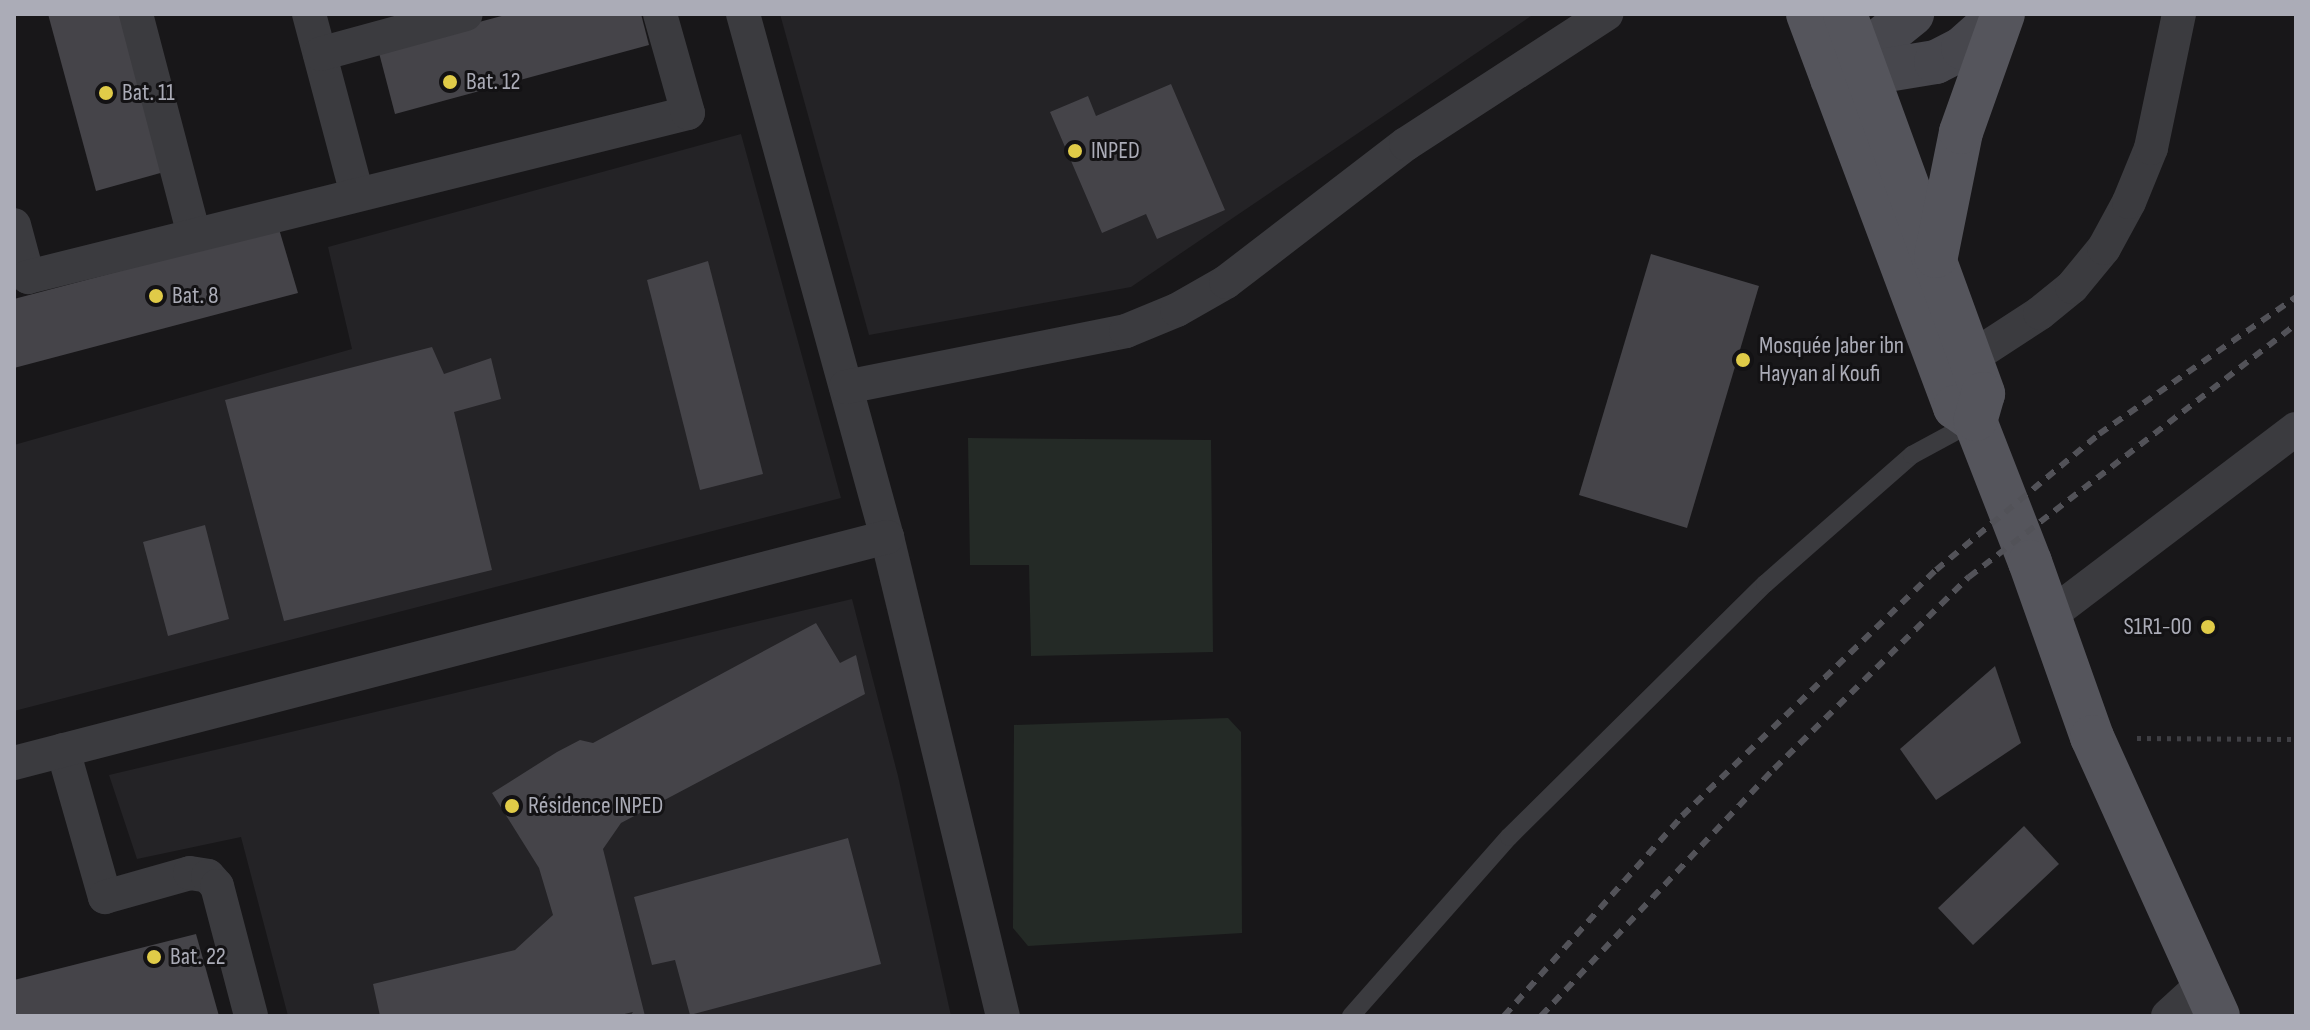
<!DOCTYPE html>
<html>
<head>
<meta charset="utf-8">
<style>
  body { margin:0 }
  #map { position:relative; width:2310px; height:1030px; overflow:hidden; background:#181719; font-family:"Sofia Sans Condensed",sans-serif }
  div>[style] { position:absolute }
  .built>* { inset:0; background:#242326 }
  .green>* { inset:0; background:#242a26 }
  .building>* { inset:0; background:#454449 }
  .path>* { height:5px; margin-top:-2.5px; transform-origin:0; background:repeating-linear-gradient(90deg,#3f3f44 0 4px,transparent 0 10px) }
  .service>* { height:18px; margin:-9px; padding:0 9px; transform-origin:9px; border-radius:9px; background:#3b3b3f }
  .minor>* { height:34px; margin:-17px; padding:0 17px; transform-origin:17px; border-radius:17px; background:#3b3b3f }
  .secondary>* { height:44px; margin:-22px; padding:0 22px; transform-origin:22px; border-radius:22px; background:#47474d }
  .primary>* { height:44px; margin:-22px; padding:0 22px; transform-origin:22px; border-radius:22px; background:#55555c }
  .rail>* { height:6px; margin-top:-3px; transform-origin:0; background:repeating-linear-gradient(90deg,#525258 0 10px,transparent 0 18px) }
  .dots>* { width:22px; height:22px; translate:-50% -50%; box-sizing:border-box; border:4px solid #131214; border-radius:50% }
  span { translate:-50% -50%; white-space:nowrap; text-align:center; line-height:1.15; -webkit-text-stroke:6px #131214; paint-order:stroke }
  .poi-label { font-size:24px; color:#abacb7 }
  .left { translate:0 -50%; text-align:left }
  .right { translate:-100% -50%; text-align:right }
  .frame { position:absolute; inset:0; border:16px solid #abacb7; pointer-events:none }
</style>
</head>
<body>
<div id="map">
  <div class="built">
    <i style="clip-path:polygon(780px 14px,1534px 14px,1131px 287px,869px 335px)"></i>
    <i style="clip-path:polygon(741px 134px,841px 498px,14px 711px,14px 445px,352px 349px,328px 247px)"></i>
    <i style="clip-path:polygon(852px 599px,898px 776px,951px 1016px,288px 1016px,241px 837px,137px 859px,109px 775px)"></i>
  </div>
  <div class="green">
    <i style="clip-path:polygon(968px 438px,1211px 440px,1213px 652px,1031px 656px,1029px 565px,970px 565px)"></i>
    <i style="clip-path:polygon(1228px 718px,1241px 732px,1242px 933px,1028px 946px,1013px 928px,1014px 725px)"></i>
  </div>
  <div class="building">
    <i style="clip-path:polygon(48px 14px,120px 14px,164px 172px,96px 191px)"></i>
    <i style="clip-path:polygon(509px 14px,641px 14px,649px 45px,395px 114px,378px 49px)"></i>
    <i style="clip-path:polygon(1171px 84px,1225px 210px,1157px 239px,1146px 214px,1102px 233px,1050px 112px,1088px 96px,1096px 116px)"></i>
    <i style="clip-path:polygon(279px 229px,298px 293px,14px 368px,14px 299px)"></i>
    <i style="clip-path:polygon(1651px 254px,1759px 286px,1687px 528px,1579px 495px)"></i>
    <i style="clip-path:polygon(708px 261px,763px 474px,700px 490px,647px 280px)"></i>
    <i style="clip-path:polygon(432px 347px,444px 374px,491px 358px,501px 399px,454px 412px,492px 570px,284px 621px,225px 400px)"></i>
    <i style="clip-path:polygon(205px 525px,229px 619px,168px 636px,143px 542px)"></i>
    <i style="clip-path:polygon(816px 623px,840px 663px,856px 655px,865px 694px,621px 823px,603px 849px,645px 1016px,630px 1016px,633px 1012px,616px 1016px,380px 1016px,373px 984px,515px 950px,553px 915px,539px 868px,492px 793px,557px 752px,580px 740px,593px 743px)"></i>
    <i style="clip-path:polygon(1995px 666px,2021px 743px,1936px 800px,1900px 749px)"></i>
    <i style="clip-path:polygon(2024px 826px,2059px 864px,1973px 945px,1938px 908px)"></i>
    <i style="clip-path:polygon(848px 838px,881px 964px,690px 1015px,675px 960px,652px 965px,634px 897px)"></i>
    <i style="clip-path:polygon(196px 934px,219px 1016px,14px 1016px,14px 980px)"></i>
  </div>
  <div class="path">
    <i style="left:2137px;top:738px;width:159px;rotate:0.4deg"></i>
  </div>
  <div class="service">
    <i style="left:1351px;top:1016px;width:239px;rotate:-48.6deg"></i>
    <i style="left:1509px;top:837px;width:360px;rotate:-44.7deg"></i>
    <i style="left:1765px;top:584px;width:196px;rotate:-41.3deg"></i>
    <i style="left:1912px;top:455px;width:72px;rotate:-28.4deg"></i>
  </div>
  <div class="minor">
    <i style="left:136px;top:14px;width:228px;rotate:75.3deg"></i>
    <i style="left:309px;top:14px;width:186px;rotate:75.1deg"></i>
    <i style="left:743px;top:14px;width:542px;rotate:74.61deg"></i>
    <i style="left:887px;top:537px;width:493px;rotate:76.4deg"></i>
    <i style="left:320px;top:54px;width:151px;rotate:-15.3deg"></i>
    <i style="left:14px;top:225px;width:54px;rotate:74.9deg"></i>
    <i style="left:28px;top:277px;width:680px;rotate:-13.95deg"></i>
    <i style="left:688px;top:113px;width:103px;rotate:-105.8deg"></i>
    <i style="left:1971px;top:358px;width:82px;rotate:-33.1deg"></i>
    <i style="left:2040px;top:313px;width:41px;rotate:-39.1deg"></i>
    <i style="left:2072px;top:287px;width:50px;rotate:-50.6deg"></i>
    <i style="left:2104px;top:248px;width:52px;rotate:-61.5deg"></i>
    <i style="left:2129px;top:202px;width:58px;rotate:-67.8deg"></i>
    <i style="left:2151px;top:148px;width:137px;rotate:-78.2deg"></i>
    <i style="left:846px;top:387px;width:286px;rotate:-11.3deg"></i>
    <i style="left:1126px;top:331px;width:55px;rotate:-22.4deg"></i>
    <i style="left:1177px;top:310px;width:56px;rotate:-29.7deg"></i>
    <i style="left:1226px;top:282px;width:227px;rotate:-37.5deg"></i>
    <i style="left:1406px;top:144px;width:239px;rotate:-33deg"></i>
    <i style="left:2048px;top:617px;width:311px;rotate:-37.2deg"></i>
    <i style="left:63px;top:750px;width:153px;rotate:74.1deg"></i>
    <i style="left:105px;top:897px;width:88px;rotate:-15.8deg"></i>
    <i style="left:190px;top:873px;width:18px;rotate:9deg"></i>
    <i style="left:208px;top:876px;width:13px;rotate:48deg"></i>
    <i style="left:217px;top:886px;width:134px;rotate:75.3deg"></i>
    <i style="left:14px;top:763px;width:902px;rotate:-14.51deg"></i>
    <i style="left:2168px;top:1016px;width:50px;rotate:-42.6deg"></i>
  </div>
  <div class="secondary">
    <i style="left:1833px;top:78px;width:102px;rotate:-39deg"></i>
    <i style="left:1832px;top:79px;width:105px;rotate:-9.3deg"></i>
    <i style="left:1936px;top:62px;width:30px;rotate:-27deg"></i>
    <i style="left:1963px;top:48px;width:51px;rotate:-41.8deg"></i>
  </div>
  <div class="primary">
    <i style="left:1808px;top:14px;width:420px;rotate:69.5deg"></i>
    <i style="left:1955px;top:407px;width:24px;rotate:35deg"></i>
    <i style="left:1975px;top:421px;width:151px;rotate:68.7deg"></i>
    <i style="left:2030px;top:562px;width:186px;rotate:70.5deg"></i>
    <i style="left:2092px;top:737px;width:306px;rotate:65.7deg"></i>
    <i style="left:1845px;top:14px;width:404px;rotate:70deg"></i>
    <i style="left:1983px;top:394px;width:26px;rotate:106deg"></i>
    <i style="left:1936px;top:256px;width:126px;rotate:-78.6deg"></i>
    <i style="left:1961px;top:132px;width:125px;rotate:-70.4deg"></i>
  </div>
  <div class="rail">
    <i style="left:1504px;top:1016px;width:268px;rotate:-48.3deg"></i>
    <i style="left:1682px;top:816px;width:354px;rotate:-44.1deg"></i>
    <i style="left:1936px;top:570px;width:212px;rotate:-39.8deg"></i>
    <i style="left:2099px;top:434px;width:240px;rotate:-34.8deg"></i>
    <i style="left:1541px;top:1016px;width:340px;rotate:-46.7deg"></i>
    <i style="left:1774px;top:769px;width:274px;rotate:-44.6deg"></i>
    <i style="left:1969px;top:577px;width:413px;rotate:-37.7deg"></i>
  </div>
  <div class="dots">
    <i style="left:450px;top:82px;background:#e0cb48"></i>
    <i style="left:106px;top:93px;background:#e0cb48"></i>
    <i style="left:1075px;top:151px;background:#e0cb48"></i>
    <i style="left:156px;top:296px;background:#e0cb48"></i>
    <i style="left:1743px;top:360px;background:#e0cb48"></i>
    <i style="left:2208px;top:627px;background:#e0cb48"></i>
    <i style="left:512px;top:806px;background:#e0cb48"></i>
    <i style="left:154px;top:957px;background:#e0cb48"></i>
  </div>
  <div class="poi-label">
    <span class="left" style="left:466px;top:82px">Bat. 12</span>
    <span class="left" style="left:122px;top:93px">Bat. 11</span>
    <span class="left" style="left:1091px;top:151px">INPED</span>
    <span class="left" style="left:172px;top:296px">Bat. 8</span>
    <span class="left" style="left:1759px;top:360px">Mosquée Jaber ibn<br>Hayyan al Koufi</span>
    <span class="right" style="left:2192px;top:627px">S1R1-00</span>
    <span class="left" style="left:528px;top:806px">Résidence INPED</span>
    <span class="left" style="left:170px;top:957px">Bat. 22</span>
  </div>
  <div class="frame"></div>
</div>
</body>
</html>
